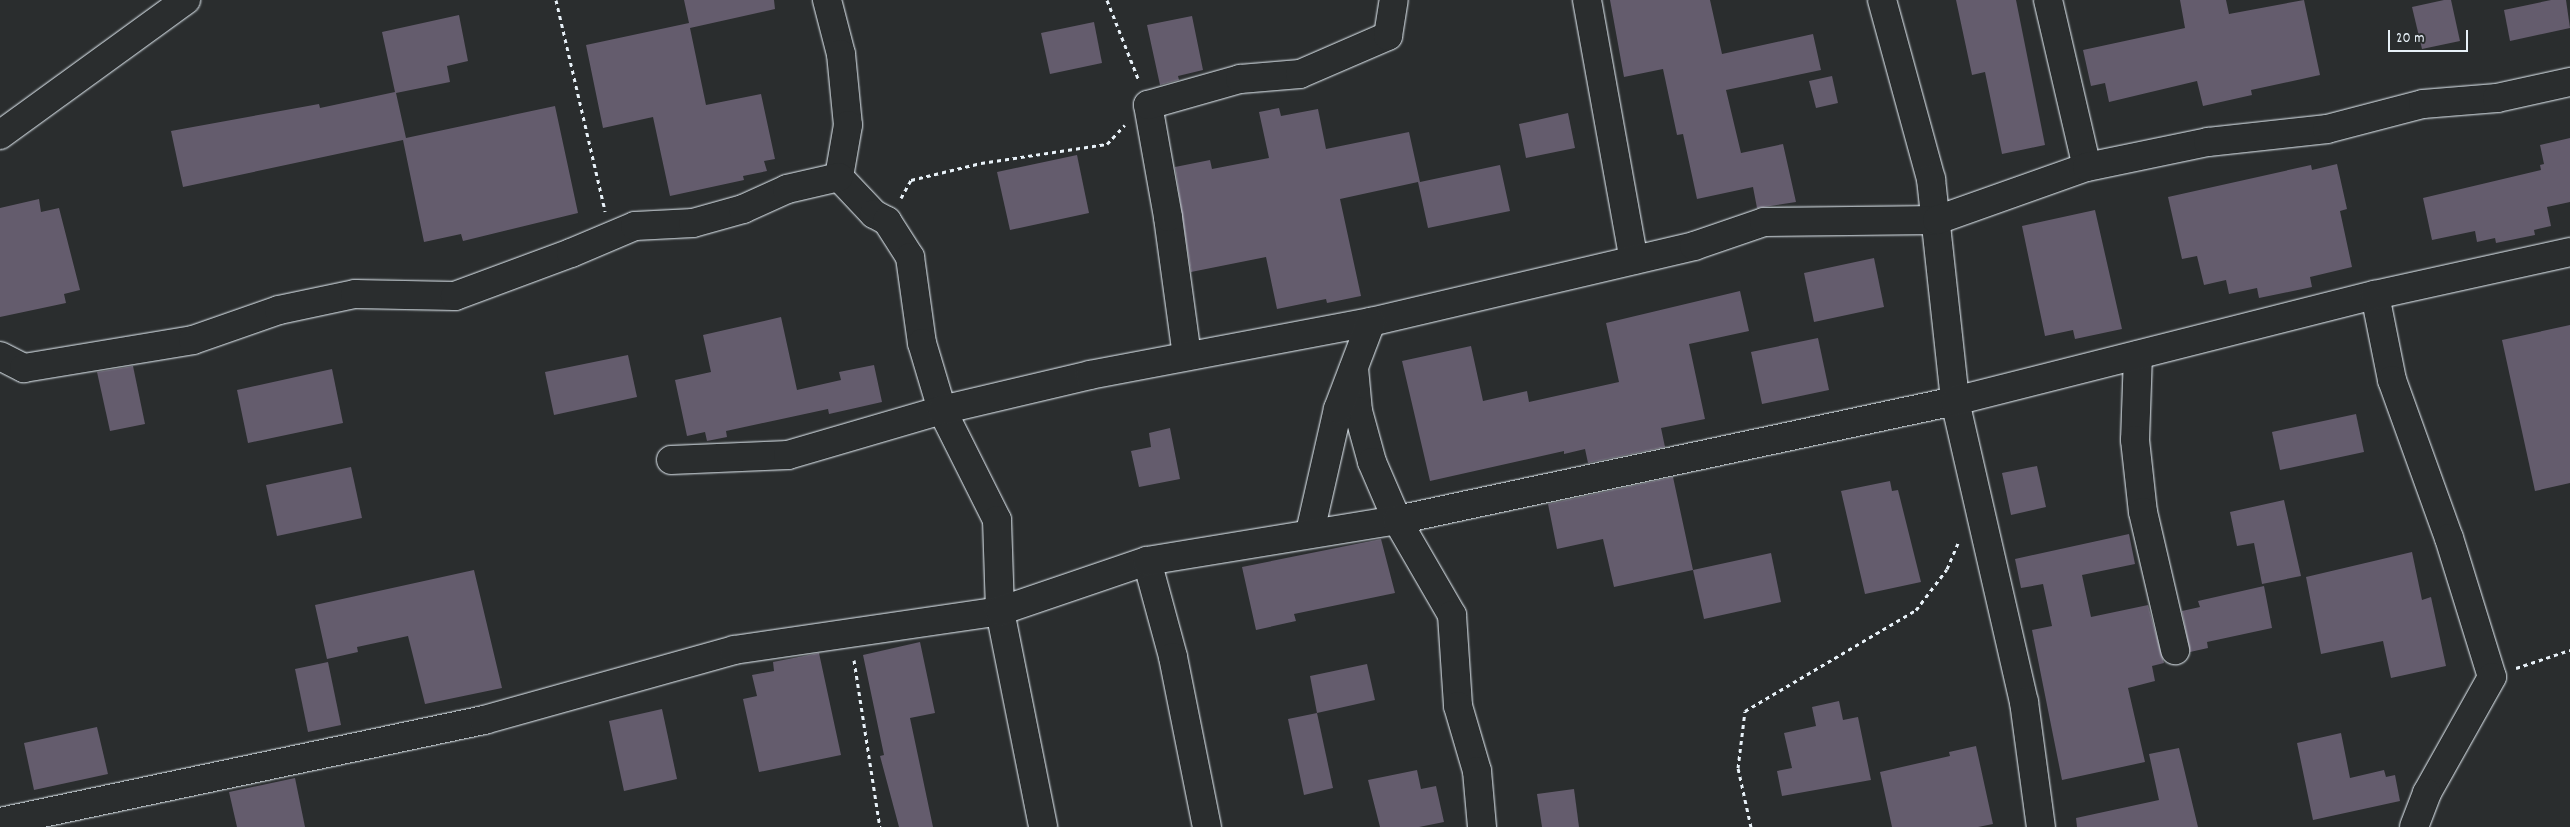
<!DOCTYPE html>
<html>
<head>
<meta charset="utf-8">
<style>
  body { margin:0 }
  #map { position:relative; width:2570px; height:827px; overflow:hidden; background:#2a2d2e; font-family:Dekko,sans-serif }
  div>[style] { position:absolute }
  .building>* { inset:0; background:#645c6d }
  .path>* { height:3px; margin-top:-1.5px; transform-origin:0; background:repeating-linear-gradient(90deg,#e8f1f8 0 4px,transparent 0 8px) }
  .roads { filter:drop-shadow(0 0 1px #e8f1f8) drop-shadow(0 0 1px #e8f1f8) }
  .minor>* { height:28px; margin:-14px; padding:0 14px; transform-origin:14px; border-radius:14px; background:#2a2d2e }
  span { translate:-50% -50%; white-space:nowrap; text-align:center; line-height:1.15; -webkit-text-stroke:4px #2a2d2e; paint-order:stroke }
  .scale { position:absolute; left:2388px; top:30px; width:80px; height:22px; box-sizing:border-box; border:2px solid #e8f1f8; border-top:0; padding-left:6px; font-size:15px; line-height:18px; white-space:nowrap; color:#e8f1f8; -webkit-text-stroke:4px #2a2d2e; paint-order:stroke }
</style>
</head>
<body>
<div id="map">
  <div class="building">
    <i style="clip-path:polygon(684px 0,774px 0,775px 9px,690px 28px,706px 105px,761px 94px,775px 159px,764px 161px,767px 171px,743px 176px,744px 180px,670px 196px,653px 117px,603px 128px,586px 45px,689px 23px)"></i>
    <i style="clip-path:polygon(1610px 0,1710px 0,1722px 54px,1813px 34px,1821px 70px,1726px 90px,1741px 153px,1783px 144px,1796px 202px,1757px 208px,1753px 187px,1697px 199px,1683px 134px,1677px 135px,1663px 69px,1624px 77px)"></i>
    <i style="clip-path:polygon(1956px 0,2016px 0,2045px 145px,2002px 154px,1985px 72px,1972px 75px)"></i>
    <i style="clip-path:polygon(2180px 0,2226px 0,2229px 14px,2304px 0,2320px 75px,2251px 90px,2252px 95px,2203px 106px,2197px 81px,2109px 102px,2105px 83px,2091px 86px,2083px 50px,2185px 28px)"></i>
    <i style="clip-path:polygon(2444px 0,2451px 0,2460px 41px,2422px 49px,2412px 7px)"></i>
    <i style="clip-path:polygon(2551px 0,2566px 0,2570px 28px,2510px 41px,2504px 10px)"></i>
    <i style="clip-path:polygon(459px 15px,468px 61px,447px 66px,450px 82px,396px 93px,406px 138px,555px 106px,578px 213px,463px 241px,461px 234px,424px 242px,403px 140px,183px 187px,171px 131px,319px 104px,320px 108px,395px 92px,382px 32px)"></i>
    <i style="clip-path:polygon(1192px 16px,1203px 70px,1178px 76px,1179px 80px,1160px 85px,1147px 25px)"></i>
    <i style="clip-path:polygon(1094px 22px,1102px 63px,1050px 74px,1041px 33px)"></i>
    <i style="clip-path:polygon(1832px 76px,1838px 103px,1816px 108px,1809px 81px)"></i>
    <i style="clip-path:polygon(1279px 108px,1281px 116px,1318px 109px,1326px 149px,1409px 132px,1420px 182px,1500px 165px,1510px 211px,1428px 228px,1418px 182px,1340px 199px,1361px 296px,1327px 303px,1326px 299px,1277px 309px,1266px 257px,1191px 272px,1175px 167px,1210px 160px,1212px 169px,1269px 158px,1259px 112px)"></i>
    <i style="clip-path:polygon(1568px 113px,1575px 148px,1526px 158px,1519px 124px)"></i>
    <i style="clip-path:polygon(2570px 138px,2570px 202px,2547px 207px,2551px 226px,2534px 230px,2535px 235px,2496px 243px,2495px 238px,2477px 242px,2475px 231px,2432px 240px,2423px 198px,2541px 170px,2540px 165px,2544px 164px,2540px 145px)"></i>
    <i style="clip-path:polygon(1077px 155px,1089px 213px,1010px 230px,997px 172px)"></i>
    <i style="clip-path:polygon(2337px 164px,2347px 209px,2340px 211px,2352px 267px,2310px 277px,2312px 287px,2259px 298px,2257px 288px,2229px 294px,2226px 280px,2204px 285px,2197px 256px,2182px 259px,2168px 197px,2311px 165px,2312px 170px)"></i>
    <i style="clip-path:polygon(39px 199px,41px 212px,59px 208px,80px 290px,64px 294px,66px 303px,0 317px,0 208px)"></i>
    <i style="clip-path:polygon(2095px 210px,2122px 329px,2075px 339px,2073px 330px,2045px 336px,2022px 226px)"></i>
    <i style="clip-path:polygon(1874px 258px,1884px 307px,1814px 322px,1804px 273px)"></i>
    <i style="clip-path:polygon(1740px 291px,1749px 331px,1689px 344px,1705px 419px,1661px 428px,1665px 447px,1588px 463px,1585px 449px,1564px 454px,1564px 451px,1430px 481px,1402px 361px,1471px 346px,1483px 401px,1527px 391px,1529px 402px,1619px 382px,1606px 323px)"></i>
    <i style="clip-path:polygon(781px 317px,797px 390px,841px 380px,839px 372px,874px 365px,882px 402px,829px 414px,828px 409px,726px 431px,727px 437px,707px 441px,705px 432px,687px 436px,675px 380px,711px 372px,703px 335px)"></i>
    <i style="clip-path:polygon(2570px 325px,2570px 483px,2535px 491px,2502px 340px)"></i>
    <i style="clip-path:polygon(1818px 338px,1829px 390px,1762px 404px,1751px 352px)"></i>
    <i style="clip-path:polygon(628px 355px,637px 397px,554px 415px,545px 372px)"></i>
    <i style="clip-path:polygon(133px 366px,145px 424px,110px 431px,97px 372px)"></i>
    <i style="clip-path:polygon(332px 369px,343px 423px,248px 443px,237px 390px)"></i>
    <i style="clip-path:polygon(2356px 414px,2364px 452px,2280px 470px,2272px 432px)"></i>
    <i style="clip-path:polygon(1170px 428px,1180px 479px,1139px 487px,1131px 451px,1151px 447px,1149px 433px)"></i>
    <i style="clip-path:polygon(2037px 466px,2046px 507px,2011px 515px,2002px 473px)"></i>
    <i style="clip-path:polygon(351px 467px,362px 518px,277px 536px,266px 485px)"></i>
    <i style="clip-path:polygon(1673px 477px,1693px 570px,1614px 587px,1603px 539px,1557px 549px,1548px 504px)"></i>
    <i style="clip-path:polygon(1890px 481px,1892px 491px,1898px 490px,1921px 582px,1865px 594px,1841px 491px)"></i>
    <i style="clip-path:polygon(2284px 500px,2301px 576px,2262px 584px,2254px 543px,2237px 546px,2230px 512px)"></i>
    <i style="clip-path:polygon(2129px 534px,2135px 564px,2082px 575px,2091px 617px,2148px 605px,2164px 663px,2152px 666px,2155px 681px,2128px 688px,2145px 762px,2062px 780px,2032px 630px,2052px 626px,2043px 584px,2021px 588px,2015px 559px)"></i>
    <i style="clip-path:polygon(1381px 539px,1395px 593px,1294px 614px,1296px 621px,1256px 630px,1242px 567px)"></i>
    <i style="clip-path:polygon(2412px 552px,2422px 600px,2431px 597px,2446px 666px,2391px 678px,2383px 641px,2321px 654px,2306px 577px)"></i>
    <i style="clip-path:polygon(1771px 553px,1781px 602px,1704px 619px,1693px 570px)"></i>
    <i style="clip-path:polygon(474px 570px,502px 688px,425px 704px,408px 636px,357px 647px,358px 652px,327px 659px,315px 605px)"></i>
    <i style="clip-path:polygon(2264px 586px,2272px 628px,2207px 642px,2208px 648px,2190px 652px,2182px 611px,2200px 607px,2198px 601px)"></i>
    <i style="clip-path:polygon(920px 642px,935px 713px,910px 718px,933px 827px,899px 827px,880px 756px,884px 755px,863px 655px)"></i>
    <i style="clip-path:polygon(819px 653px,841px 755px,759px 772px,743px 699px,757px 696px,752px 675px,774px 671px,773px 662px)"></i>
    <i style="clip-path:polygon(328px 662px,341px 725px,308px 732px,295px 669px)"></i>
    <i style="clip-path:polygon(1367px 664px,1375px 700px,1317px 713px,1310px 676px)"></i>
    <i style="clip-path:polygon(1839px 701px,1843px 720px,1858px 717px,1871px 780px,1782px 796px,1777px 771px,1792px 768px,1784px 733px,1816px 726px,1812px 707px)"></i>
    <i style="clip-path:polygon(662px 709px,677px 779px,624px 791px,609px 721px)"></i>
    <i style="clip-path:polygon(1317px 713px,1333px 788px,1304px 795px,1288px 719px)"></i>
    <i style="clip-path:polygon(97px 727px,108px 774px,34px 790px,24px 743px)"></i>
    <i style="clip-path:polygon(2341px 733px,2350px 778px,2384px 770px,2386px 777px,2395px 775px,2400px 801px,2313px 820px,2297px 743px)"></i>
    <i style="clip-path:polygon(1976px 746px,1993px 824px,1978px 827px,1892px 827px,1880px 772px,1950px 756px,1949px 752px)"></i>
    <i style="clip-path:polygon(2179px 748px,2198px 827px,2077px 827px,2076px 818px,2159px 800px,2149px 754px)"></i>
    <i style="clip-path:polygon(1417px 770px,1421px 789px,1436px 786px,1444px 822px,1419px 827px,1380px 827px,1368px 780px)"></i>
    <i style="clip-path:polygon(295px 778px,305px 827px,237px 827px,229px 792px)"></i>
    <i style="clip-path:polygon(1574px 789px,1579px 827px,1542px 827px,1537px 794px)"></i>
  </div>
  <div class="path">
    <i style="left:556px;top:0;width:217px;rotate:76.9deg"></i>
    <i style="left:1107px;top:0;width:87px;rotate:68.4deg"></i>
    <i style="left:901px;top:198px;width:21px;rotate:-61deg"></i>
    <i style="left:911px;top:180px;width:72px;rotate:-13.7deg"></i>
    <i style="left:981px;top:163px;width:127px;rotate:-8.6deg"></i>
    <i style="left:1107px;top:144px;width:26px;rotate:-47deg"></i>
    <i style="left:854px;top:660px;width:169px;rotate:81.2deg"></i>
    <i style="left:2516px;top:668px;width:57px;rotate:-18.4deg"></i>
    <i style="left:1751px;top:827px;width:60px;rotate:-102.4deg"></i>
    <i style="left:1738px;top:768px;width:57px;rotate:-83deg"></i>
    <i style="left:1745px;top:711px;width:199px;rotate:-30.6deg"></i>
    <i style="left:1916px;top:610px;width:51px;rotate:-52.9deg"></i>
    <i style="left:1947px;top:569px;width:28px;rotate:-67deg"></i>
  </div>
  <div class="roads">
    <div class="minor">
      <i style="left:827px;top:0;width:56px;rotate:75.5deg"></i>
      <i style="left:841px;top:54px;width:71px;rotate:84.4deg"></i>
      <i style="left:848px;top:125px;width:53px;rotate:99.8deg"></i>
      <i style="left:839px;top:177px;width:51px;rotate:46.6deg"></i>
      <i style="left:874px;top:214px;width:15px;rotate:28deg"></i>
      <i style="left:887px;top:221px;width:43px;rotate:57.4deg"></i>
      <i style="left:910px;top:257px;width:87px;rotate:82.1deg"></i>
      <i style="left:922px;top:343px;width:70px;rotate:73.4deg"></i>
      <i style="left:942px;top:410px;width:123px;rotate:63.4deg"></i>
      <i style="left:997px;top:520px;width:91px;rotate:88.1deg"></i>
      <i style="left:1000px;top:611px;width:220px;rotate:78.7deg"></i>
      <i style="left:1587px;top:0;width:264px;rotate:79.8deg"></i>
      <i style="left:1882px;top:0;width:186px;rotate:74.7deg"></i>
      <i style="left:1931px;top:179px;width:223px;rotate:83.8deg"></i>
      <i style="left:1955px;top:401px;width:309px;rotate:77.1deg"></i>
      <i style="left:2024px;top:702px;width:126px;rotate:82.3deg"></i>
      <i style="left:2048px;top:0;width:171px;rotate:76.9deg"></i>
      <i style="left:0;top:135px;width:230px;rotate:-36deg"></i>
      <i style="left:2375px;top:295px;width:87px;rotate:78.7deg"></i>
      <i style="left:2392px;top:380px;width:168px;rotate:70.2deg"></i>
      <i style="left:2449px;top:538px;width:145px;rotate:72.8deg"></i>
      <i style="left:2492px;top:677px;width:133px;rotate:119.3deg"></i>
      <i style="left:2427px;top:793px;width:36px;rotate:111deg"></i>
      <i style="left:2138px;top:355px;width:85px;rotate:92deg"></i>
      <i style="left:2135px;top:440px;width:72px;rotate:83.7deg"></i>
      <i style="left:2143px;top:512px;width:142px;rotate:76.9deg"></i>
      <i style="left:0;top:356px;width:27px;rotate:27deg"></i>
      <i style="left:24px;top:368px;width:171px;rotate:-9.4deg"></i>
      <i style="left:193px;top:340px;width:91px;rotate:-19.2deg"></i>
      <i style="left:279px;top:310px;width:78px;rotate:-11.9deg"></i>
      <i style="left:355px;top:294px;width:100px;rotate:1.1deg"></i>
      <i style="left:455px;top:296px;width:124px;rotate:-20.3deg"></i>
      <i style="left:571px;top:253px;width:69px;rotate:-22.9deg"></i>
      <i style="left:635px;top:226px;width:58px;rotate:-3deg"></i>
      <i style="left:693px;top:223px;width:52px;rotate:-15.6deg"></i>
      <i style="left:743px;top:209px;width:48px;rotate:-24.4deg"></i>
      <i style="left:787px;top:189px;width:53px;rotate:-13deg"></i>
      <i style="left:1187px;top:356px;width:140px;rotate:-97.8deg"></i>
      <i style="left:1168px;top:217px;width:114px;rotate:-100.1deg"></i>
      <i style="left:1148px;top:105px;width:96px;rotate:-15.8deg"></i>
      <i style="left:1240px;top:79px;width:60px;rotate:-4.8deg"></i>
      <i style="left:1300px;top:74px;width:96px;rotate:-23.4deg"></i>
      <i style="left:1388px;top:36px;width:36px;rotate:-81deg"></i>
      <i style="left:1354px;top:368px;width:43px;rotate:84.7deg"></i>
      <i style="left:1358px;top:411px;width:53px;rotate:74.6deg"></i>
      <i style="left:1372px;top:462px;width:63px;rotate:66.7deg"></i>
      <i style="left:1397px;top:520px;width:110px;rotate:59.9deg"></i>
      <i style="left:1452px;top:615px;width:91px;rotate:86.2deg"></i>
      <i style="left:1458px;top:706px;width:68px;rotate:73.7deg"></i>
      <i style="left:1477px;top:771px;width:56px;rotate:84.9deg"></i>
      <i style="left:671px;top:460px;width:117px;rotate:-2.4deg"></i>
      <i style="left:788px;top:455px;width:160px;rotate:-16.3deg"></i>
      <i style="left:942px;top:410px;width:152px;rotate:-13.3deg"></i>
      <i style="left:1090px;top:375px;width:286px;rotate:-10.7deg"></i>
      <i style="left:1371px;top:322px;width:332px;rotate:-13.2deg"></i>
      <i style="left:1694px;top:246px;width:74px;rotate:-18.9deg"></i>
      <i style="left:1764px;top:222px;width:173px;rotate:-0.7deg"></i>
      <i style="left:1937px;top:220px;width:159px;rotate:-19.5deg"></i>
      <i style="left:2087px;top:167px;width:124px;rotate:-11.7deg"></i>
      <i style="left:2208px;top:142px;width:120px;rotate:-6.2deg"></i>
      <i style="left:2327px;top:129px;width:99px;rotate:-14.6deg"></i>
      <i style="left:2423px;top:104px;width:74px;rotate:-4.6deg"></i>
      <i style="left:2497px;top:98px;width:75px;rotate:-12.4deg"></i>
      <i style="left:1310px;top:532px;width:126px;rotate:-77.2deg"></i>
      <i style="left:1338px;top:409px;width:93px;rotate:-69.2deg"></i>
      <i style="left:1147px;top:561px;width:99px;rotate:74.8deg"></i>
      <i style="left:1173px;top:657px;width:173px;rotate:78.7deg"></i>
      <i style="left:0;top:822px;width:495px;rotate:-11.9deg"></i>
      <i style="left:484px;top:720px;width:260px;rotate:-15.6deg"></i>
      <i style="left:734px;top:650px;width:269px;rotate:-8.3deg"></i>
      <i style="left:1000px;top:611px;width:155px;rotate:-18.8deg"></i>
      <i style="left:1147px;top:561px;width:253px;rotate:-9.3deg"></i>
      <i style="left:1397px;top:520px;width:571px;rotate:-12.04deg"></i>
      <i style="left:1955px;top:401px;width:433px;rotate:-14.2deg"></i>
      <i style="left:2375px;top:295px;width:200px;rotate:-12.4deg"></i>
    </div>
  </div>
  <div class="scale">20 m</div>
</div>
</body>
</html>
